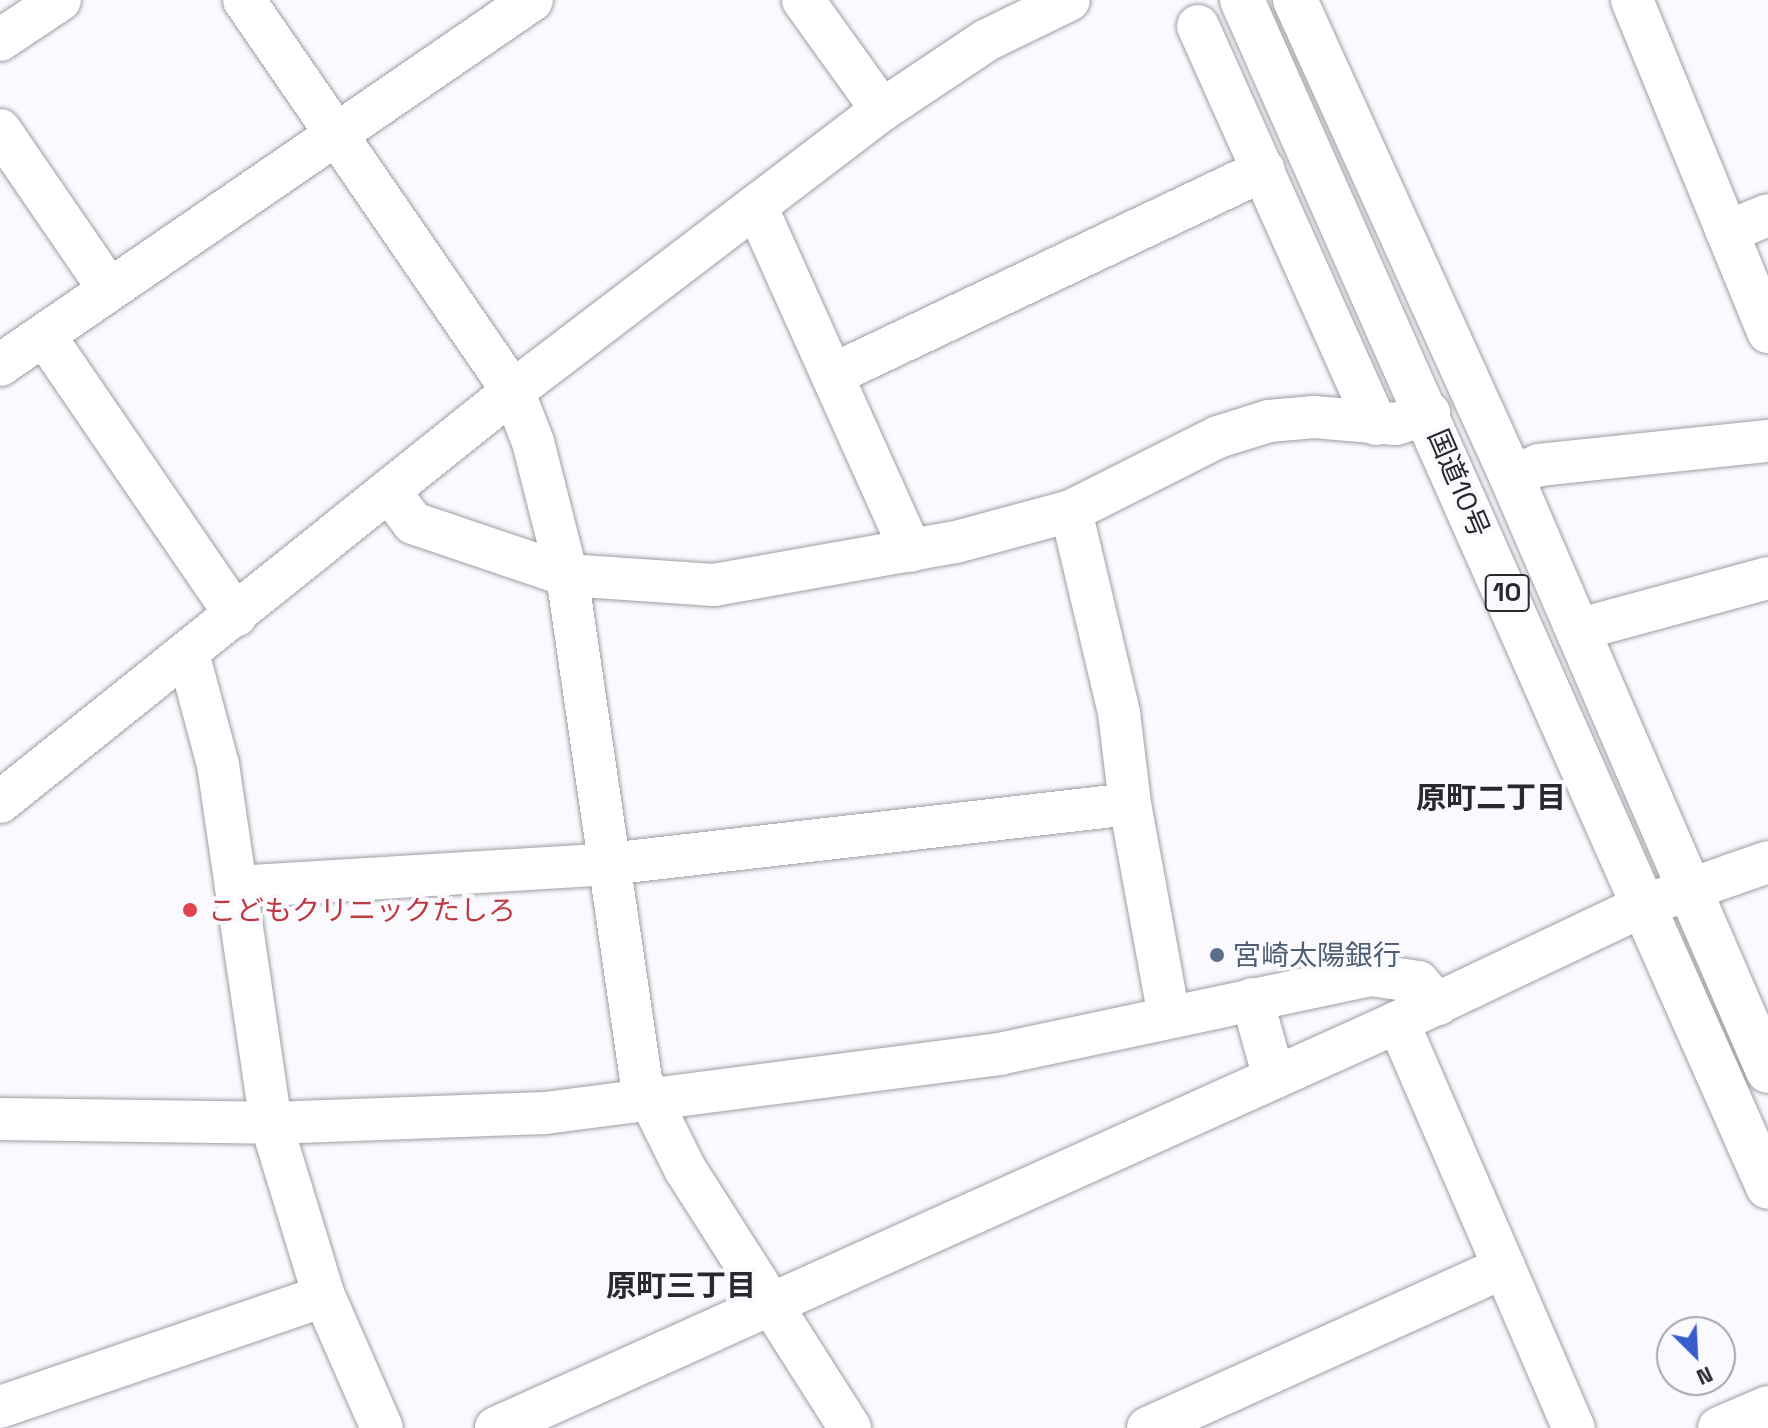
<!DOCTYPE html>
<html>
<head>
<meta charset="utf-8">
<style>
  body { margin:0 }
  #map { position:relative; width:1768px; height:1428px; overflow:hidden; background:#fafafe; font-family:"Space Grotesk","Noto Sans JP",sans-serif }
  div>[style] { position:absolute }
  .roads { filter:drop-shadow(0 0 2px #9d9da6) drop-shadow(0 0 2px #9d9da6) }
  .minor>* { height:42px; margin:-21px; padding:0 21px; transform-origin:21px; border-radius:21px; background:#fff }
  .highway>* { height:44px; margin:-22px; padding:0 22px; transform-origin:22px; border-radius:22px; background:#fff }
  .dots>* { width:22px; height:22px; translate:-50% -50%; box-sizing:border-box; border:4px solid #fafafe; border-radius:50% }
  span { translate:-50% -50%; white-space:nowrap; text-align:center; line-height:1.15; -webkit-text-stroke:8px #fafafe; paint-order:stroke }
  .shield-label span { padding:2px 6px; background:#fafafe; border:2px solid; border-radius:6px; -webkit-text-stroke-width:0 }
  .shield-label { font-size:26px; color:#29292d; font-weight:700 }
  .street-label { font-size:28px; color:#29292d }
  .health-label { font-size:28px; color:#be3a42 }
  .left { translate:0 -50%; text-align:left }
  .service-label { font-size:28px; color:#4e5e75 }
  .neighbourhood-label { font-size:30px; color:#29292d; font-weight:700 }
  .north { position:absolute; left:1656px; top:1316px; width:80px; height:80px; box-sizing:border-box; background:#fafafe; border:2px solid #a6a6aa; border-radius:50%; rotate:156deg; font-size:22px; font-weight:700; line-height:32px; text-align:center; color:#29292d }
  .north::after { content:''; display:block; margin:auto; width:28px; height:36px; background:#375dcd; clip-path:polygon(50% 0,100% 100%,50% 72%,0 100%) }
</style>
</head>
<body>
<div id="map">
  <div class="roads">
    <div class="minor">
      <i style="left:244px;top:0;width:475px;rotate:55.5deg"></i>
      <i style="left:513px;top:391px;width:55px;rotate:68.6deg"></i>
      <i style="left:533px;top:442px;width:137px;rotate:75.7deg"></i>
      <i style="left:567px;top:575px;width:510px;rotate:81.66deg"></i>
      <i style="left:641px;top:1080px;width:99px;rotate:63.7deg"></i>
      <i style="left:685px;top:1169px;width:307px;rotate:57.5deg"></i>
      <i style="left:803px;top:0;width:135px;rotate:54.3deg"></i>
      <i style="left:1632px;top:0;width:359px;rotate:67.7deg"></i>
      <i style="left:1198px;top:26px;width:436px;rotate:65.9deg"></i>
      <i style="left:0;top:40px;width:72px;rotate:-33.7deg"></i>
      <i style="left:0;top:130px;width:193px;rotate:55.6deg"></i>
      <i style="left:756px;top:206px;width:378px;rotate:65.8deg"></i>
      <i style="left:1727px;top:232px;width:44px;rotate:-22.5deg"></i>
      <i style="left:44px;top:335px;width:340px;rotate:55.6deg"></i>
      <i style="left:0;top:365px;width:645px;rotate:-34.45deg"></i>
      <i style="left:832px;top:375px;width:478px;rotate:-25.4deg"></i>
      <i style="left:1511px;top:476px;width:30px;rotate:-21deg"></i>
      <i style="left:1539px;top:465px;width:230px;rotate:-6deg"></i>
      <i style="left:389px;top:491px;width:40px;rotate:53deg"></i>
      <i style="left:413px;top:523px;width:163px;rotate:18.7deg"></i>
      <i style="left:567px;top:575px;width:147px;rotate:3.9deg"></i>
      <i style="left:714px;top:585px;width:246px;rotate:-10.1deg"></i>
      <i style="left:956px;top:542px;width:119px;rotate:-15.1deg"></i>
      <i style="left:1071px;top:511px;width:165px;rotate:-26.7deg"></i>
      <i style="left:1218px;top:437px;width:53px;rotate:-17.4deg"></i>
      <i style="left:1269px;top:421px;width:45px;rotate:-5.1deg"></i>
      <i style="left:1314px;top:417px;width:82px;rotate:4.9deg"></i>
      <i style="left:1396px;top:424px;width:35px;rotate:-18deg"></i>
      <i style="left:1071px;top:511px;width:208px;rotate:76.6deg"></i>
      <i style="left:1119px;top:713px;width:92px;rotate:83.1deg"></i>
      <i style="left:1130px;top:804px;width:216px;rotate:79.6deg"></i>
      <i style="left:1577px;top:630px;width:198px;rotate:-15.2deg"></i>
      <i style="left:188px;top:653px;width:116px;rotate:75deg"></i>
      <i style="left:218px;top:765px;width:362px;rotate:81.6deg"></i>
      <i style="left:271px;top:1123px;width:181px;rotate:73deg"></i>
      <i style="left:324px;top:1296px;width:144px;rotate:66.3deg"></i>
      <i style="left:0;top:802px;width:657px;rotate:-38.7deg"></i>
      <i style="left:513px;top:391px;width:464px;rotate:-37.3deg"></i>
      <i style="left:882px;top:110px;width:126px;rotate:-33.7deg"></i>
      <i style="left:987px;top:40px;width:91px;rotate:-26deg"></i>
      <i style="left:236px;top:887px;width:374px;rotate:-3.5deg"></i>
      <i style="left:609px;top:864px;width:524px;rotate:-6.57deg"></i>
      <i style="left:1252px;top:999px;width:82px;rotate:74.4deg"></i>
      <i style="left:1398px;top:1022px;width:443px;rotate:66.6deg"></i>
      <i style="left:0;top:1119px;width:271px;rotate:0.8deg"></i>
      <i style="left:271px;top:1123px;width:274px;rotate:-2.1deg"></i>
      <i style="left:545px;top:1113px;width:458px;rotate:-7.4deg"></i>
      <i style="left:999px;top:1054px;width:380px;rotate:-12deg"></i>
      <i style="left:1371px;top:975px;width:48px;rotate:8.5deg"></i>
      <i style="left:1418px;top:982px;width:30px;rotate:48deg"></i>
      <i style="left:0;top:1407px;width:342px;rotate:-18.9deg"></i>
      <i style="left:496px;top:1428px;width:989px;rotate:-24.23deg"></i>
      <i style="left:1398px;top:1022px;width:270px;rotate:-25.4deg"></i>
      <i style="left:1642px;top:906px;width:133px;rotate:-19.2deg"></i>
      <i style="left:1148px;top:1428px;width:391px;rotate:-24.3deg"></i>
      <i style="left:1719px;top:1428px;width:53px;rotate:-23.2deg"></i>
    </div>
    <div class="highway">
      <i style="left:1242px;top:0;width:1298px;rotate:66.1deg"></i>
      <i style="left:1295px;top:0;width:523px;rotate:65.59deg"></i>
      <i style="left:1511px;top:476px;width:648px;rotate:66.64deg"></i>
    </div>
  </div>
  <div class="dots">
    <i style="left:190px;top:910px;background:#e0444e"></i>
    <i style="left:1217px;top:955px;background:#5c6f8a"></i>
  </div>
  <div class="shield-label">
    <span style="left:1507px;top:593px">10</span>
  </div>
  <div class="street-label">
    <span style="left:1459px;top:483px;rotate:67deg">国道10号</span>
  </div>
  <div class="health-label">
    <span class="left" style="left:208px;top:910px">こどもクリニックたしろ</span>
  </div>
  <div class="service-label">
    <span class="left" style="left:1233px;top:955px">宮崎太陽銀行</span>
  </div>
  <div class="neighbourhood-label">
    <span style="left:1491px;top:798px">原町二丁目</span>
    <span style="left:681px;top:1286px">原町三丁目</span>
  </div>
  <div class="north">N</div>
</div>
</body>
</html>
